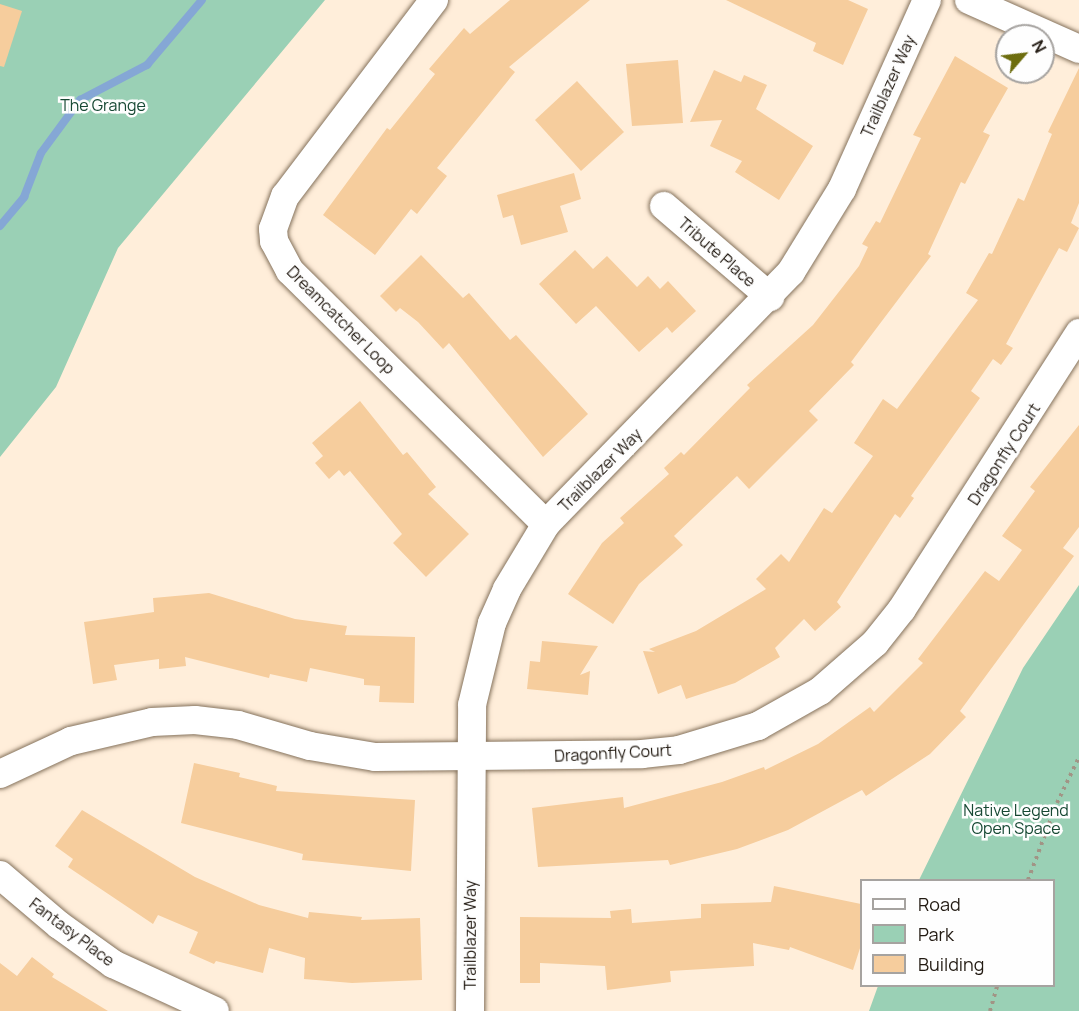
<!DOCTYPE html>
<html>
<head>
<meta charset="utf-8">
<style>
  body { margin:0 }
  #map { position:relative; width:1079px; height:1011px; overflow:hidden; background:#ffeeda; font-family:Manrope,sans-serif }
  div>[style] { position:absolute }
  .green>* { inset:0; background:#9ad0b5 }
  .stream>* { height:8px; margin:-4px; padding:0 4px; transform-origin:4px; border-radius:4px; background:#85a7d5 }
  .building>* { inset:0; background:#f6cd9d }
  .path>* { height:4px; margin-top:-2px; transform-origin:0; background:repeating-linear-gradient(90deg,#a19485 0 3px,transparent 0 7.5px) }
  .roads { filter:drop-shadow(0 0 2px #85725c) drop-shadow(0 0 2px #85725c) }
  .minor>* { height:28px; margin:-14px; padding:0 14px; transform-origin:14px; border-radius:14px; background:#fff }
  span { translate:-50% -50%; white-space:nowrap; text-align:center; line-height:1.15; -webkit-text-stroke:5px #fefefe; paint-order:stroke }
  .street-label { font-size:16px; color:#221a12 }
  .park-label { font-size:16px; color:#164833 }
  .legend { position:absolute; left:860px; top:879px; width:195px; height:108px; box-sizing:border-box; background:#fefefe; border:2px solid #a6a3a0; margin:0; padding:8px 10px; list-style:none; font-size:18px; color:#221a12 }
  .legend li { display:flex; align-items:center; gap:12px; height:30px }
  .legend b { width:30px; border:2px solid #a6a3a0 }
  .north { position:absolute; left:995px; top:24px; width:60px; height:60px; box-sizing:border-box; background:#fefefe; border:2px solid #a6a3a0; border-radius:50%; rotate:62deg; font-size:16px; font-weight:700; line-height:24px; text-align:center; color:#221a12 }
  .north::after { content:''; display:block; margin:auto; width:21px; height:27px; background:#6d6d0e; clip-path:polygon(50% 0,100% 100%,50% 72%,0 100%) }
</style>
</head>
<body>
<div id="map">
  <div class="green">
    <i style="clip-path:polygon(0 0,325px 0,118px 248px,56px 387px,0 457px)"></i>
    <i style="clip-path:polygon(1079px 585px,1079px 1011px,869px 1011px,878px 986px,1054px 986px,1054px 880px,919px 880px,1023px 668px)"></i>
  </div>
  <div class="stream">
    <i style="left:0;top:226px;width:38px;rotate:-50deg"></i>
    <i style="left:24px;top:197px;width:47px;rotate:-68.9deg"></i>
    <i style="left:41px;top:153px;width:66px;rotate:-53.7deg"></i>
    <i style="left:80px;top:100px;width:76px;rotate:-27.6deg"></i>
    <i style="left:147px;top:65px;width:85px;rotate:-49.8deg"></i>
  </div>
  <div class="building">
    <i style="clip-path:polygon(510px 0,590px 0,509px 67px,515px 72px,437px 168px,447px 176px,417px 214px,411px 209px,375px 255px,323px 215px,387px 128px,390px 130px,435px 74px,429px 69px,464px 28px,470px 34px)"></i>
    <i style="clip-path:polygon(726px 0,848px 0,868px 9px,843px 65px,813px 51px,816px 43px)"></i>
    <i style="clip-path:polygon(0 4px,22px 11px,4px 67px,0 66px)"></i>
    <i style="clip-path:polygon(955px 56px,1008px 88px,983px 132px,990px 135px,965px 184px,961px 182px,928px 254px,931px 256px,851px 362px,854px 365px,809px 411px,818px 420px,749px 489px,737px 476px,674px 536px,683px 545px,639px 584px,613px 624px,568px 594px,602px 543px,624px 523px,620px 518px,669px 474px,664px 468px,681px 452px,684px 455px,750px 388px,747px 385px,813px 325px,859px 266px,868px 247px,862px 244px,876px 221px,880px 223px,921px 138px,913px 135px)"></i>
    <i style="clip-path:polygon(678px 60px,683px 123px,632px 126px,626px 64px)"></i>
    <i style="clip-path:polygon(1079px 68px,1079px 203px,1071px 223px,1079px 228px,1067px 252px,1059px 248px,1006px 344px,1013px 348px,1001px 365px,993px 359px,971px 391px,980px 398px,911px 496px,914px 498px,900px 518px,895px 514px,837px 602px,841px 607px,815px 631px,804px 619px,775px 648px,780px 657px,735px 683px,686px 699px,681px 685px,658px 694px,643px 651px,655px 652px,649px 649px,696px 631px,766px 589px,756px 579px,781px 554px,789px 562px,824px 508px,832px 513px,873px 456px,854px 443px,883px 399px,897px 409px,978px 300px,966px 293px,989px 253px,992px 254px,1018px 198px,1024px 201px,1052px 134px,1048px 132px)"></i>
    <i style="clip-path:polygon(714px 70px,741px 82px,744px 75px,767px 85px,756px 109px,813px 146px,779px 200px,735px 172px,742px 161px,710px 146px,722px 120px,690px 122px)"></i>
    <i style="clip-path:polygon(577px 81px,624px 132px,581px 171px,535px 120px)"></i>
    <i style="clip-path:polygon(574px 173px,581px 199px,560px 206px,568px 232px,521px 245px,513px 215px,503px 218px,497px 195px)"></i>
    <i style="clip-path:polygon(575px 250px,593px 269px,607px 256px,637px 287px,648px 276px,660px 289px,668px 281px,696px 311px,672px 333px,667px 327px,639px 352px,596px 306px,576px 324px,539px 284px)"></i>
    <i style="clip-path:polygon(421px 255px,463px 298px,469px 293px,510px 340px,516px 335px,588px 414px,543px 457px,449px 343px,443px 349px,418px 322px,400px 308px,396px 312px,380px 296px)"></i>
    <i style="clip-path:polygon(360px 401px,403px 455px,407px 452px,436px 487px,428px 494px,469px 534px,426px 577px,393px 543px,402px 534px,350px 471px,344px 476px,339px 470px,329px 479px,315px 463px,323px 456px,312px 443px)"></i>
    <i style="clip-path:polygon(1079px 425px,1079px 527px,1063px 548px,1074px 556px,960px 711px,966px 717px,930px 754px,866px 796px,862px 790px,788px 830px,737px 849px,670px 865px,668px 860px,538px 867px,532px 808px,623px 797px,624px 808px,722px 782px,764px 767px,765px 770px,818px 744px,870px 707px,874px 712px,923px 663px,918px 659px,985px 571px,999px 581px,1022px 550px,1002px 536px,1035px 491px,1030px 487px)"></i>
    <i style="clip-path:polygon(209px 593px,295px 619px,347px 626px,345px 635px,415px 637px,414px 703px,379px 702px,380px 686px,364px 685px,364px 679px,310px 668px,307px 682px,270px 674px,269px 678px,185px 657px,186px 666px,159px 669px,159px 659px,114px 665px,117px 680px,93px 684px,84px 622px,154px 612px,153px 598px)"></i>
    <i style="clip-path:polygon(542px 641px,598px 646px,580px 675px,590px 671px,588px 695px,527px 689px,530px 661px,540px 662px)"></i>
    <i style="clip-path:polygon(194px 763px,240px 773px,239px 777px,277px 786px,276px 791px,415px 800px,411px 871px,302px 860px,303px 854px,181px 823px)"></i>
    <i style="clip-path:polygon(82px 810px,195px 877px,259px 905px,308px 918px,309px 912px,362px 917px,361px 920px,420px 918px,422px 980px,352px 983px,304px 979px,305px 958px,269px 948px,263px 973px,216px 961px,214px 964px,189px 953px,198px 932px,158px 915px,153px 924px,68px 867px,73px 859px,55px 846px)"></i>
    <i style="clip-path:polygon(774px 886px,861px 904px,861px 945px,853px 970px,790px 947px,789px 950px,753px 943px,754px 966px,670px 971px,671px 982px,607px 990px,605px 966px,540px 963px,540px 983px,520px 983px,520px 917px,611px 918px,610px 911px,631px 909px,632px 923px,701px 918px,701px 904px,771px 902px)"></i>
    <i style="clip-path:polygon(32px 957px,54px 974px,52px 977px,108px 1011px,0 1011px,0 963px,17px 976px)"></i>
  </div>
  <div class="path">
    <i style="left:1028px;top:880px;width:82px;rotate:-69.4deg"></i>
    <i style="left:1057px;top:803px;width:51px;rotate:-64.4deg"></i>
    <i style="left:990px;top:1011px;width:26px;rotate:-74deg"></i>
  </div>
  <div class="roads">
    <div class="minor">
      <i style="left:434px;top:0;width:246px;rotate:127.2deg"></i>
      <i style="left:285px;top:196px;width:35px;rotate:110deg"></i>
      <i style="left:273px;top:229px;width:12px;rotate:85deg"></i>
      <i style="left:274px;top:241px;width:34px;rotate:62deg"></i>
      <i style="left:290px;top:271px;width:360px;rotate:44.7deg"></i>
      <i style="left:969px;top:0;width:120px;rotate:24deg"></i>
      <i style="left:664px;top:206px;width:140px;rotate:40.6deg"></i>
      <i style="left:0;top:774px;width:78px;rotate:-24.9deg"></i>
      <i style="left:71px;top:741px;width:83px;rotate:-13.2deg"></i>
      <i style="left:152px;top:722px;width:43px;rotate:-2.7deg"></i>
      <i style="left:195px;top:720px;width:43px;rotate:6.6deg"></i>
      <i style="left:238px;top:725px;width:75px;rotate:16.3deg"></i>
      <i style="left:310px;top:746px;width:66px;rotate:9.6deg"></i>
      <i style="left:375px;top:757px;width:267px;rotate:-0.6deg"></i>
      <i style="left:642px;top:754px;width:37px;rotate:-6deg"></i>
      <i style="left:679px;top:750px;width:83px;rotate:-16.9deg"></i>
      <i style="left:758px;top:726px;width:71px;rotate:-29.4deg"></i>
      <i style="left:820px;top:691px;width:73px;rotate:-41.1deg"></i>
      <i style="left:875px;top:643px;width:43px;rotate:-51.5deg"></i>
      <i style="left:902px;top:609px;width:328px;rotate:-57.3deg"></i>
      <i style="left:0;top:875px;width:77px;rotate:40.3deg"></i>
      <i style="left:59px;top:925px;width:67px;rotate:35.8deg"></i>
      <i style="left:113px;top:964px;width:112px;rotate:24.7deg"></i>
      <i style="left:470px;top:1011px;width:306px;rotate:-89.6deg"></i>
      <i style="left:472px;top:705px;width:84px;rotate:-76.3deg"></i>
      <i style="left:492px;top:623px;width:37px;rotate:-66deg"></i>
      <i style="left:507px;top:589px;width:76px;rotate:-59deg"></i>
      <i style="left:546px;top:524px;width:351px;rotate:-45.8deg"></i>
      <i style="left:791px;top:272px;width:97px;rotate:-58.4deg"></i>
      <i style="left:842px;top:189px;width:207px;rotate:-65.8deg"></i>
    </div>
  </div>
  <div class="street-label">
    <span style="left:888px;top:86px;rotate:-66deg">Trailblazer Way</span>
    <span style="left:717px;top:252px;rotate:41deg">Tribute Place</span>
    <span style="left:341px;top:320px;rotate:45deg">Dreamcatcher Loop</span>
    <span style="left:1004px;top:454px;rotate:-57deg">Dragonfly Court</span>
    <span style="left:600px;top:470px;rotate:-45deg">Trailblazer Way</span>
    <span style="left:613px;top:753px;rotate:-3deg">Dragonfly Court</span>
    <span style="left:72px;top:932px;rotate:37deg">Fantasy Place</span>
    <span style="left:470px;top:935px;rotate:-90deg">Trailblazer Way</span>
  </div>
  <div class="park-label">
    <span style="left:103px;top:105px">The Grange</span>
    <span style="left:1016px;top:819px">Native Legend<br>Open Space</span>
  </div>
  <ul class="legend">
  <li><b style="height:8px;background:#fff"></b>Road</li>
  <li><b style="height:16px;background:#9ad0b5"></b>Park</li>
  <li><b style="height:16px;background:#f6cd9d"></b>Building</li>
  </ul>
  <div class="north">N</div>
</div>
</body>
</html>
